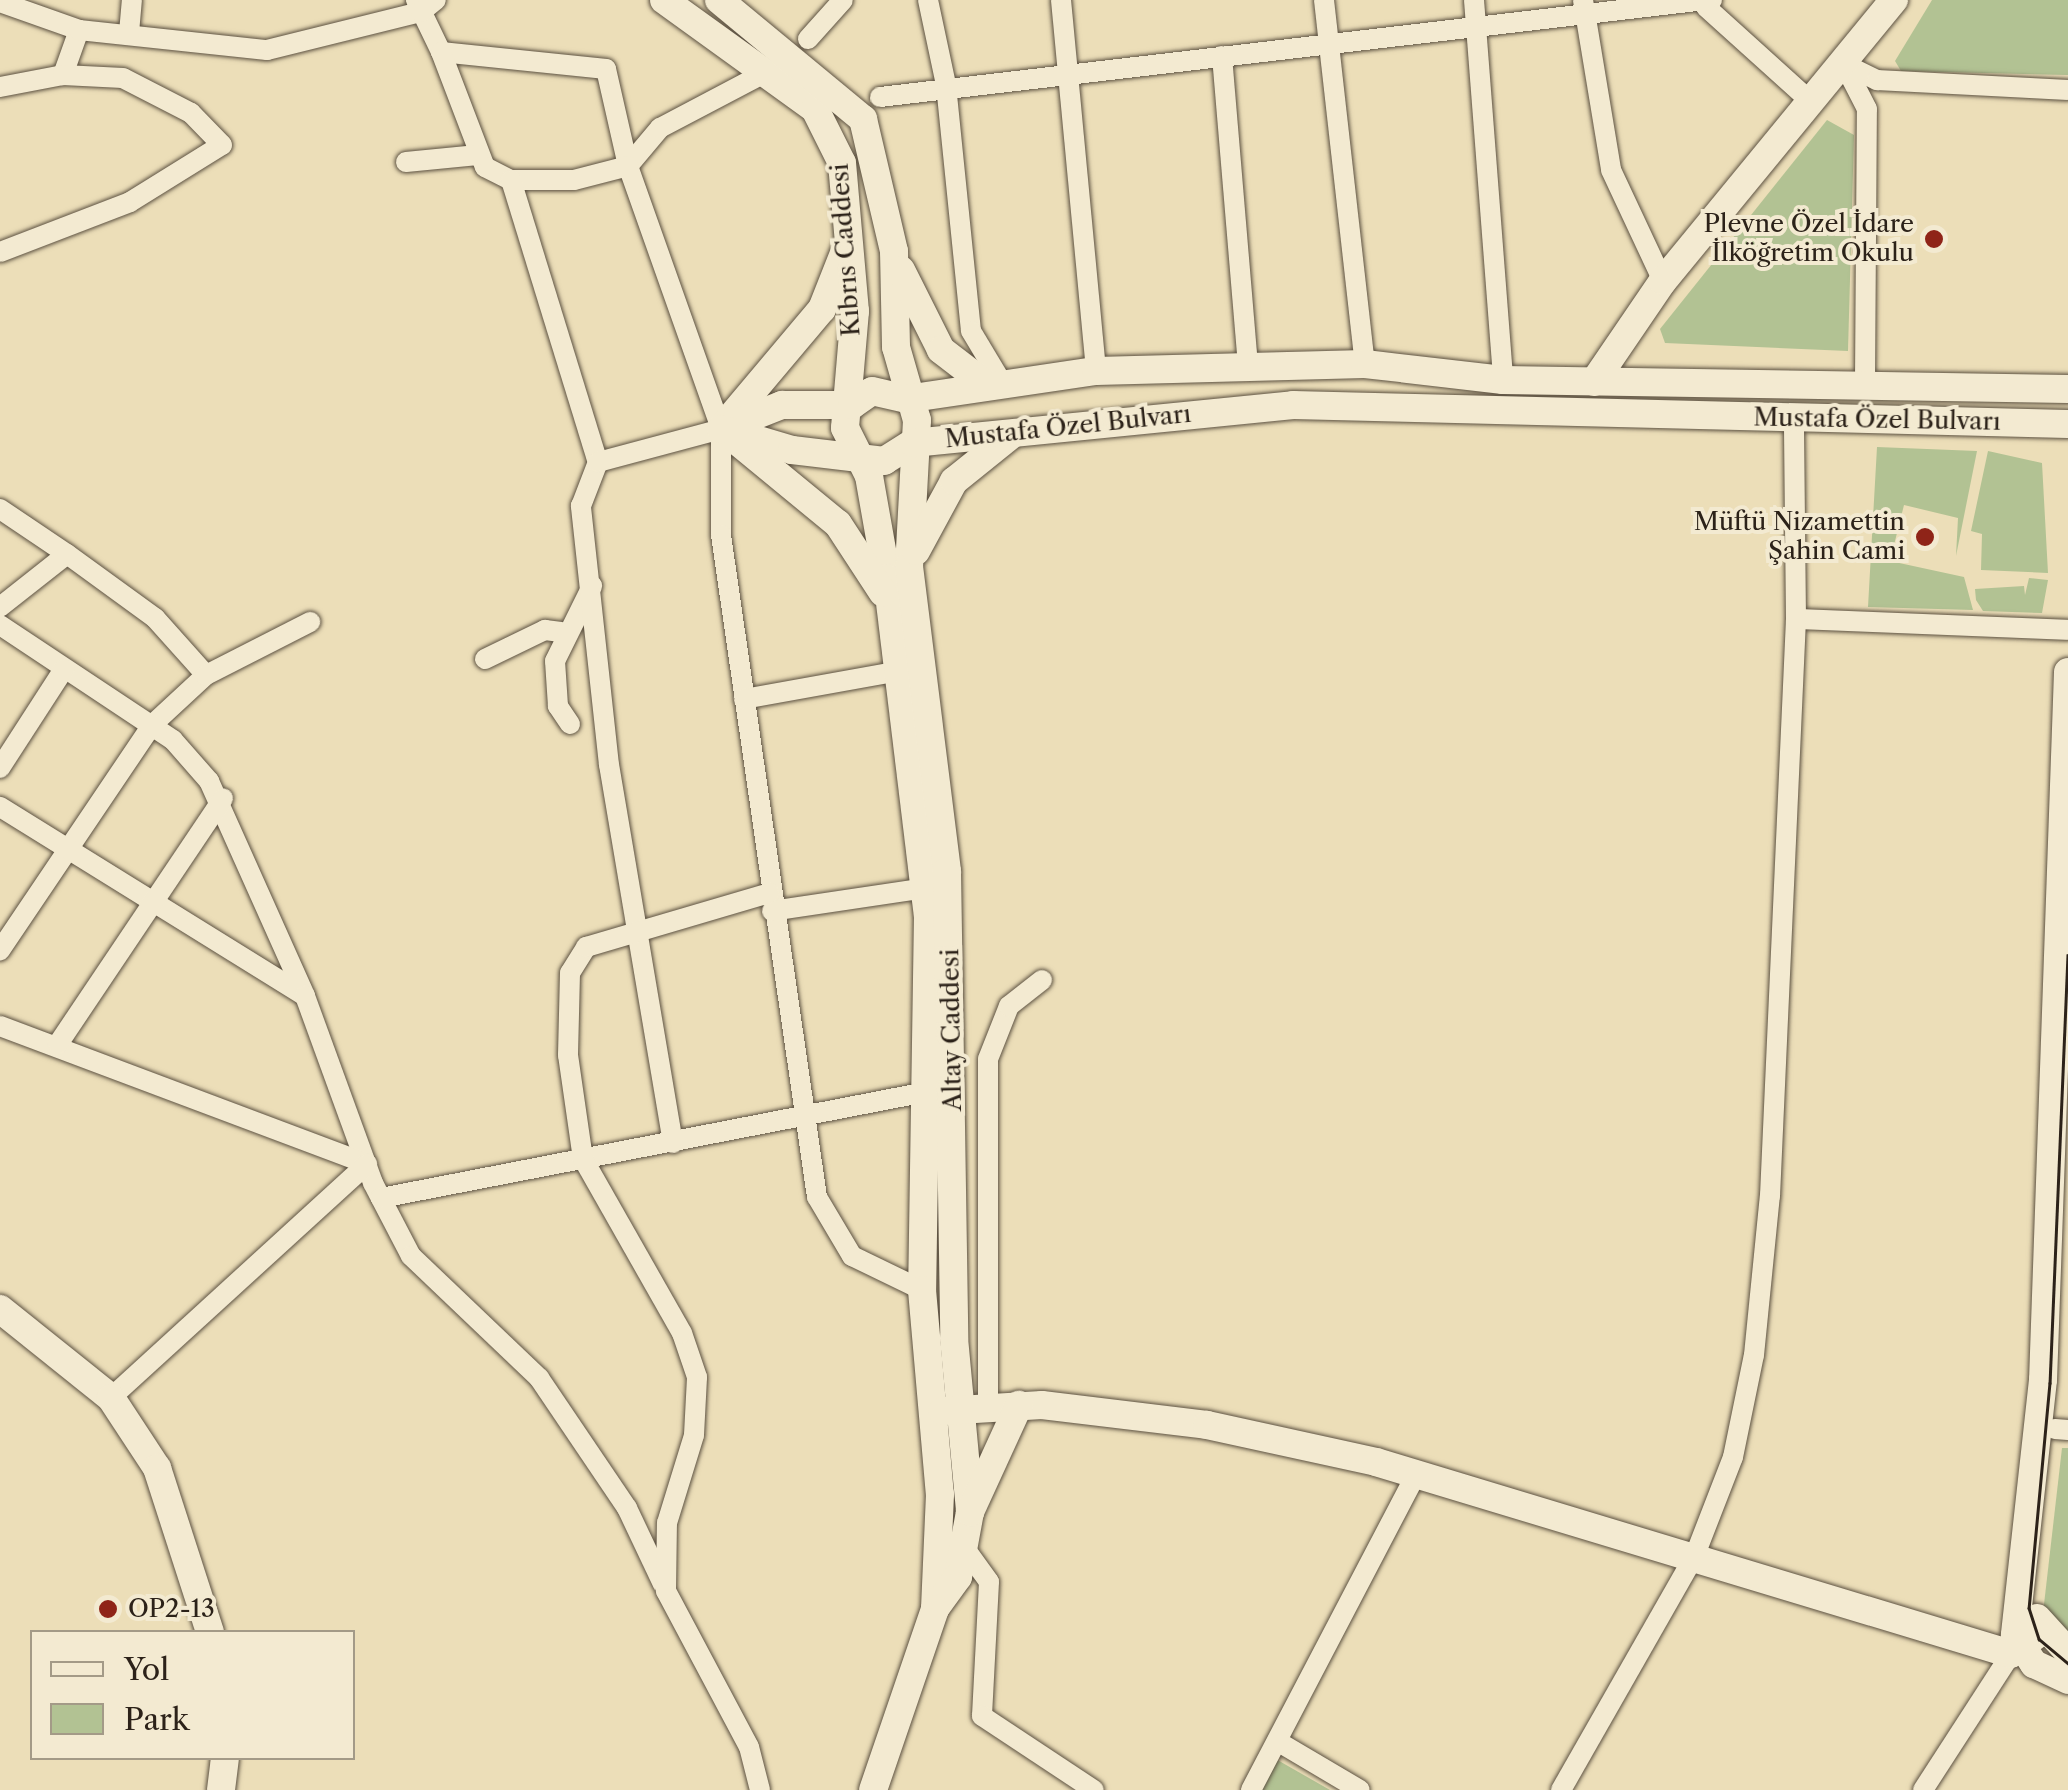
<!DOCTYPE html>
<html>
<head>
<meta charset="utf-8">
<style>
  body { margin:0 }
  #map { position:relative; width:2068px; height:1790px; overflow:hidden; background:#ecdeb8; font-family:"Libre Caslon Text",serif }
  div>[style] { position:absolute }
  .green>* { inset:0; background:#b2c293 }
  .roads { filter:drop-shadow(0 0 2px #5c5141) drop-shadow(0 0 2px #5c5141) }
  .street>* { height:20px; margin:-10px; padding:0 10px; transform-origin:10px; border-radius:10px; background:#f3ead1 }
  .secondary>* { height:28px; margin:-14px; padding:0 14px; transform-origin:14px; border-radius:14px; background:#f3ead1 }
  .tram>* { height:2.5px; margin:-1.25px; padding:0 1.25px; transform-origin:1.25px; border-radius:1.25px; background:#2c2219 }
  .dots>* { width:28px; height:28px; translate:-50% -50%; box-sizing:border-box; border:5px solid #f3ead1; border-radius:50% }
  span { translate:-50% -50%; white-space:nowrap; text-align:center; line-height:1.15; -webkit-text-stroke:8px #f3ead1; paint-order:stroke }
  .poi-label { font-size:25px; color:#2c2219 }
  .right { translate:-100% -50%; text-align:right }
  .left { translate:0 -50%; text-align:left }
  .street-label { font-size:25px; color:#2c2219 }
  .legend { position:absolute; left:30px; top:1630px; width:325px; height:130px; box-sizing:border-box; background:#f3ead1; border:2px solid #a39a87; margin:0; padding:12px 18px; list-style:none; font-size:30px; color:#2c2219 }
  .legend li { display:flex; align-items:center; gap:20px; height:50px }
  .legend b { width:50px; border:2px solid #a39a87 }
</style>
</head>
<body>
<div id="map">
  <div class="green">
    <i style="clip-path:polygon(1932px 0,2068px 0,2068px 75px,1901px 71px,1895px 61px)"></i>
    <i style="clip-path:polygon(1827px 120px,1854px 135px,1848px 351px,1665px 343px,1660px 329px)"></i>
    <i style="clip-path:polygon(1877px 447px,1977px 451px,1956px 556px,1958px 518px,1904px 505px,1890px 561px,1964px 577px,1973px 610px,1868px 607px)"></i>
    <i style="clip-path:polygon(1988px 451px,2042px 463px,2048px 573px,1981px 570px,1982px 534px,1971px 531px)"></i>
    <i style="clip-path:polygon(2029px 578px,2048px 580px,2042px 613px,1983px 611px,1976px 600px,1975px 589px,2024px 586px,2025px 595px)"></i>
    <i style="clip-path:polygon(2062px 1448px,2068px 1448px,2068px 1644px,2043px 1613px)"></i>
    <i style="clip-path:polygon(1274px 1758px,1330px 1790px,1255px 1790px)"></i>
  </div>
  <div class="roads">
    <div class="street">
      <i style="left:416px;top:0;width:58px;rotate:64.3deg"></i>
      <i style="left:441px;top:52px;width:166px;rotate:5.9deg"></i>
      <i style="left:606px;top:69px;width:99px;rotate:77.2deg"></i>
      <i style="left:628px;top:166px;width:50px;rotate:-49.9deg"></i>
      <i style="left:660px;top:128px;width:120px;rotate:-27.8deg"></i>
      <i style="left:928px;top:0;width:87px;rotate:78deg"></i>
      <i style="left:946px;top:85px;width:247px;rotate:84.2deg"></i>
      <i style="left:971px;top:331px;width:58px;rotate:59deg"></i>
      <i style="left:1061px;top:0;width:373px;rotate:84.6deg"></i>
      <i style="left:1324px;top:0;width:366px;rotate:83.6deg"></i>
      <i style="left:1474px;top:0;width:381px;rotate:85.6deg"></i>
      <i style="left:1583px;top:0;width:172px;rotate:80.6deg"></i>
      <i style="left:1611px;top:170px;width:123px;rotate:64.9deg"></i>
      <i style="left:1712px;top:0;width:9px;rotate:131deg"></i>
      <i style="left:1706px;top:7px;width:142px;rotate:42.1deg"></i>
      <i style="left:0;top:2px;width:84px;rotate:19.5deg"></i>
      <i style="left:79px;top:30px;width:48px;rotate:109.6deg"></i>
      <i style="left:63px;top:75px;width:64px;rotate:169.2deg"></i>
      <i style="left:79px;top:30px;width:189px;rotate:6.1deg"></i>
      <i style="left:267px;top:50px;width:159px;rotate:-13.9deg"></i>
      <i style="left:421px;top:12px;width:19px;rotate:-39deg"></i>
      <i style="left:129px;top:33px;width:33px;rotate:-85deg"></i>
      <i style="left:808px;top:39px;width:52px;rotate:-48.1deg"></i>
      <i style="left:441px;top:52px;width:123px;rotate:69.1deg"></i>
      <i style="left:485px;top:167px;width:29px;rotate:27deg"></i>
      <i style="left:511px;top:180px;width:63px"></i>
      <i style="left:574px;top:180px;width:56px;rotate:-14.5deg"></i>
      <i style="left:628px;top:166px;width:279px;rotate:70.5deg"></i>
      <i style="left:721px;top:429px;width:106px;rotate:90deg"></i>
      <i style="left:721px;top:535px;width:669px;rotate:81.75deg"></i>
      <i style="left:817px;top:1197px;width:69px;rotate:59.3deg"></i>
      <i style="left:852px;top:1256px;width:78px;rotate:25.9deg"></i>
      <i style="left:1222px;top:56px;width:312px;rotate:85.2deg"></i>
      <i style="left:880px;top:97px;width:832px;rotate:-6.7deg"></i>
      <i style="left:406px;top:162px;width:72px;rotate:-5.6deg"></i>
      <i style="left:511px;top:180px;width:295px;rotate:72.9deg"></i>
      <i style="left:0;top:252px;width:139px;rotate:-21deg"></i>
      <i style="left:130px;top:202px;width:108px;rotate:-31.8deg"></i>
      <i style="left:222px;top:145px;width:45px;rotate:-134.1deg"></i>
      <i style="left:191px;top:113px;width:76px;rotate:-152.8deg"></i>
      <i style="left:123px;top:78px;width:60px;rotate:-177.1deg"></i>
      <i style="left:1865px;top:381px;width:272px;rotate:-89.6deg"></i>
      <i style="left:1867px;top:109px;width:51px;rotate:-117.1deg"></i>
      <i style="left:1844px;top:64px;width:37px;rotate:26deg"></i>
      <i style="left:1877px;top:80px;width:191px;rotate:3deg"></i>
      <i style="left:0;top:509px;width:81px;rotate:33.9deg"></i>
      <i style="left:0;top:607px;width:85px;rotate:-38.3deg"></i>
      <i style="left:67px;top:554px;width:109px;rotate:36deg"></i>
      <i style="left:155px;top:618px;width:76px;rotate:48.2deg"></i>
      <i style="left:206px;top:675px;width:74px;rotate:137.2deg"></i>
      <i style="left:152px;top:725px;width:272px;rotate:124deg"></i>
      <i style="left:1796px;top:619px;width:272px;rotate:2.3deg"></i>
      <i style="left:0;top:625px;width:208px;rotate:33.6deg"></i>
      <i style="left:173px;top:740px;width:55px;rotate:48.7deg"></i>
      <i style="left:209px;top:781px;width:235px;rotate:65.9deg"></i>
      <i style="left:305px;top:996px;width:359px;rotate:-148.2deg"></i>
      <i style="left:485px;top:659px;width:67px;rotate:-25.8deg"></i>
      <i style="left:545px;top:630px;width:16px;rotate:7deg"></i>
      <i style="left:206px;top:675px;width:117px;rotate:-27deg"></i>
      <i style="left:744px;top:699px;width:158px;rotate:-10.2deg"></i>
      <i style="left:570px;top:724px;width:22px;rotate:-124deg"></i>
      <i style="left:558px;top:706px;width:45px;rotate:-93.8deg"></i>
      <i style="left:555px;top:661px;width:84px;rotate:-63.7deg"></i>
      <i style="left:0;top:768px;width:118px;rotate:-57.1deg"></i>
      <i style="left:772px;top:911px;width:155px;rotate:-8.5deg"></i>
      <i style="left:305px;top:996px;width:199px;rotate:70deg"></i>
      <i style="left:373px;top:1183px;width:82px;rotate:62.5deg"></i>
      <i style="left:411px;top:1256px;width:177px;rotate:43.6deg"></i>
      <i style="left:539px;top:1378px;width:157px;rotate:55.9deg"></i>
      <i style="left:627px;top:1508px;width:84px;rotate:64.7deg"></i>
      <i style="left:0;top:1026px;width:392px;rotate:20.6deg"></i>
      <i style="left:367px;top:1164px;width:347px;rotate:137.6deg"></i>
      <i style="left:58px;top:1044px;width:296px;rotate:-56.1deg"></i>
      <i style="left:673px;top:1143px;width:383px;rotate:-99.6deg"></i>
      <i style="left:609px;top:765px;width:261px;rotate:-96.2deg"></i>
      <i style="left:581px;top:506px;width:47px;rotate:-68.9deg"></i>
      <i style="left:598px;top:462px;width:127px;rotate:-15deg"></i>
      <i style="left:381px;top:1198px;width:560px;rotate:-11.01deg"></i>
      <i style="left:988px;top:1406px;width:347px;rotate:-90deg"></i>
      <i style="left:988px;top:1059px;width:57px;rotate:-68.4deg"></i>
      <i style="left:1009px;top:1006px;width:42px;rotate:-38.2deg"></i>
      <i style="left:2055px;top:1429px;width:13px;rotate:4deg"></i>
      <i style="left:966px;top:1550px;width:39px;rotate:54deg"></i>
      <i style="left:989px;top:1582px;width:134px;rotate:93deg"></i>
      <i style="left:982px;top:1716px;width:134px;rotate:33.5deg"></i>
      <i style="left:1277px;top:1741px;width:96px;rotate:30.6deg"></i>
      <i style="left:760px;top:1790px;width:44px;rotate:-104.3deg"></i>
      <i style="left:749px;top:1747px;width:177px;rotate:-118deg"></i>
      <i style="left:666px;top:1591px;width:68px;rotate:-89.2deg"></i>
      <i style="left:667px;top:1523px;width:92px;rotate:-72.9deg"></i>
      <i style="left:694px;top:1435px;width:58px;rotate:-87deg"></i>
      <i style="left:697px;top:1377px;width:46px;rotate:-108.8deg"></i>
      <i style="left:682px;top:1333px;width:200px;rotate:-119.6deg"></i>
      <i style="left:583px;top:1159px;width:105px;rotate:-98.2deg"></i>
      <i style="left:568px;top:1055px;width:82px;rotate:-88.6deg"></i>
      <i style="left:570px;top:973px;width:31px;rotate:-58deg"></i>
      <i style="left:586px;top:947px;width:191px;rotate:-16.4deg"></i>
      <i style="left:1251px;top:1790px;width:356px;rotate:-62.4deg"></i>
      <i style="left:1561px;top:1790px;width:271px;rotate:-60.3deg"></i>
      <i style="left:1695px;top:1555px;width:105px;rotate:-68.8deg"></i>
      <i style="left:1733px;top:1457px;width:104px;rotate:-78.4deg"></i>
      <i style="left:1754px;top:1355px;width:160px;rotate:-84.3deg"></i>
      <i style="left:1770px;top:1196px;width:578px;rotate:-87.42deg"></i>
      <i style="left:1796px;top:619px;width:201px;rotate:-90.6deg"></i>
      <i style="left:1923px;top:1790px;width:162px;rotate:-57.1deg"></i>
    </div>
    <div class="secondary">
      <i style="left:664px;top:0;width:186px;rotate:35.8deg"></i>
      <i style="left:815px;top:109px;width:60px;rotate:63.4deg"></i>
      <i style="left:842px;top:163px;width:149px;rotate:85deg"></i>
      <i style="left:855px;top:311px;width:117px;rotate:94.9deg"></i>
      <i style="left:845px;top:428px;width:54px;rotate:63.4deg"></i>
      <i style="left:869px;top:476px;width:104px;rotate:80deg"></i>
      <i style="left:887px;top:578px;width:339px;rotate:83.1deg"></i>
      <i style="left:928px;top:915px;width:375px;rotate:90.9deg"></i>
      <i style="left:922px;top:1290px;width:205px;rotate:85deg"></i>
      <i style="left:940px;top:1494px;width:115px;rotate:92.5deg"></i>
      <i style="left:719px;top:0;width:187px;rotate:39.6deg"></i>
      <i style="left:863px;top:119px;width:136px;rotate:76.8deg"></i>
      <i style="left:894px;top:251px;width:96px;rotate:88.8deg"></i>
      <i style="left:896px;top:347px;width:76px;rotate:74deg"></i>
      <i style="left:917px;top:420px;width:146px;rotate:93.1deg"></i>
      <i style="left:909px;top:566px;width:307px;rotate:82.9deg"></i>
      <i style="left:947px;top:871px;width:467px;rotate:89.1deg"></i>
      <i style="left:954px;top:1338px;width:175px;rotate:84.7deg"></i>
      <i style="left:970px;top:1512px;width:66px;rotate:100.5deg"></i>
      <i style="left:958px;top:1577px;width:39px;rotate:126deg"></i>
      <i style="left:935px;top:1609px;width:191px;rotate:108.9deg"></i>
      <i style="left:901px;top:270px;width:89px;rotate:63.4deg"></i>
      <i style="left:941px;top:350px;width:54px;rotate:37.5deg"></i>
      <i style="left:1594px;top:382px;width:122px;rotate:-55.7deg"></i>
      <i style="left:1663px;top:281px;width:364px;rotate:-50.6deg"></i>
      <i style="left:725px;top:424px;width:150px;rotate:-49.9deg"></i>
      <i style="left:822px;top:309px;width:66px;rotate:-68.5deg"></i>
      <i style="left:721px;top:429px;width:66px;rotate:-21.5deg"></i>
      <i style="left:782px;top:405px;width:70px"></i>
      <i style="left:852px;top:405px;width:24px;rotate:-35deg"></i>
      <i style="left:872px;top:391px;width:35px;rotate:13deg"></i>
      <i style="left:906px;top:399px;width:192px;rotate:-8.4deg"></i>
      <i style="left:1096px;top:371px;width:269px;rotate:-1.5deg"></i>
      <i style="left:1365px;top:364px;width:139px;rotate:6.6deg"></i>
      <i style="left:1503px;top:380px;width:565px;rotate:0.91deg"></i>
      <i style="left:721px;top:429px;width:74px;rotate:16.5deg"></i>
      <i style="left:792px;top:450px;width:93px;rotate:6.8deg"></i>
      <i style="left:884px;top:461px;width:34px;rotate:-32deg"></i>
      <i style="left:913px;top:443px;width:382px;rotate:-5.7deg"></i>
      <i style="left:1293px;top:405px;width:775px;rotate:1.4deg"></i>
      <i style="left:738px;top:442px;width:129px;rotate:39.4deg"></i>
      <i style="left:838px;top:524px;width:82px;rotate:56.9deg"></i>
      <i style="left:916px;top:551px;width:80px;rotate:-61.5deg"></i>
      <i style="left:954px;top:481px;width:72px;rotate:-38.8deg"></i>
      <i style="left:2068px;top:672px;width:708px;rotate:92.02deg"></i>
      <i style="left:2043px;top:1380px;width:257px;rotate:96.3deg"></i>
      <i style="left:2015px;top:1635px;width:35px;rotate:57deg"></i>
      <i style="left:2034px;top:1664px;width:38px;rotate:25deg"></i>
      <i style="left:0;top:1309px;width:142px;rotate:38.7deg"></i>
      <i style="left:111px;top:1398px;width:84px;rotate:56.7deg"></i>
      <i style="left:157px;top:1468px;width:172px;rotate:72.1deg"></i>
      <i style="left:942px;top:1411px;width:100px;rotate:-3.4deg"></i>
      <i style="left:1042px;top:1405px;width:166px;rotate:6.9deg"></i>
      <i style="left:1207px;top:1425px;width:173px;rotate:12.3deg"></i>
      <i style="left:1376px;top:1462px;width:663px;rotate:16.82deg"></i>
      <i style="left:2011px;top:1654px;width:39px;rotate:-37deg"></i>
      <i style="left:970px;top:1512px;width:118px;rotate:-65.4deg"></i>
      <i style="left:2037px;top:1618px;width:46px;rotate:47.6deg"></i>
      <i style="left:221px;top:1790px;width:32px;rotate:-83deg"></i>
    </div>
  </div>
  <div class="tram">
    <i style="left:2068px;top:955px;width:428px;rotate:92.4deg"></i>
    <i style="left:2050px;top:1383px;width:226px;rotate:95.3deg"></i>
    <i style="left:2029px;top:1608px;width:33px;rotate:72deg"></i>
    <i style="left:2039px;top:1639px;width:38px;rotate:40deg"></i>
  </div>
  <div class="dots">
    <i style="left:1934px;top:239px;background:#8f2418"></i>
    <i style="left:1925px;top:537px;background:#8f2418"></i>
    <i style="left:108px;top:1609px;background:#8f2418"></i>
  </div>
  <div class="poi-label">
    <span class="right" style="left:1914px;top:239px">Plevne Özel İdare<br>İlköğretim Okulu</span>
    <span class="right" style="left:1905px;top:537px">Müftü Nizamettin<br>Şahin Cami</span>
    <span class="left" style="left:128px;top:1609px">OP2-13</span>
  </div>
  <div class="street-label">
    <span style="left:846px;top:250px;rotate:-94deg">Kıbrıs Caddesi</span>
    <span style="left:1877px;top:420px;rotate:1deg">Mustafa Özel Bulvarı</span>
    <span style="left:1068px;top:427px;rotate:-6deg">Mustafa Özel Bulvarı</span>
    <span style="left:952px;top:1030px;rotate:-91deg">Altay Caddesi</span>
  </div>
  <ul class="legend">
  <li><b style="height:12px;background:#f3ead1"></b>Yol</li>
  <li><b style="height:28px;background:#b2c293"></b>Park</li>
  </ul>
</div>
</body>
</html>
